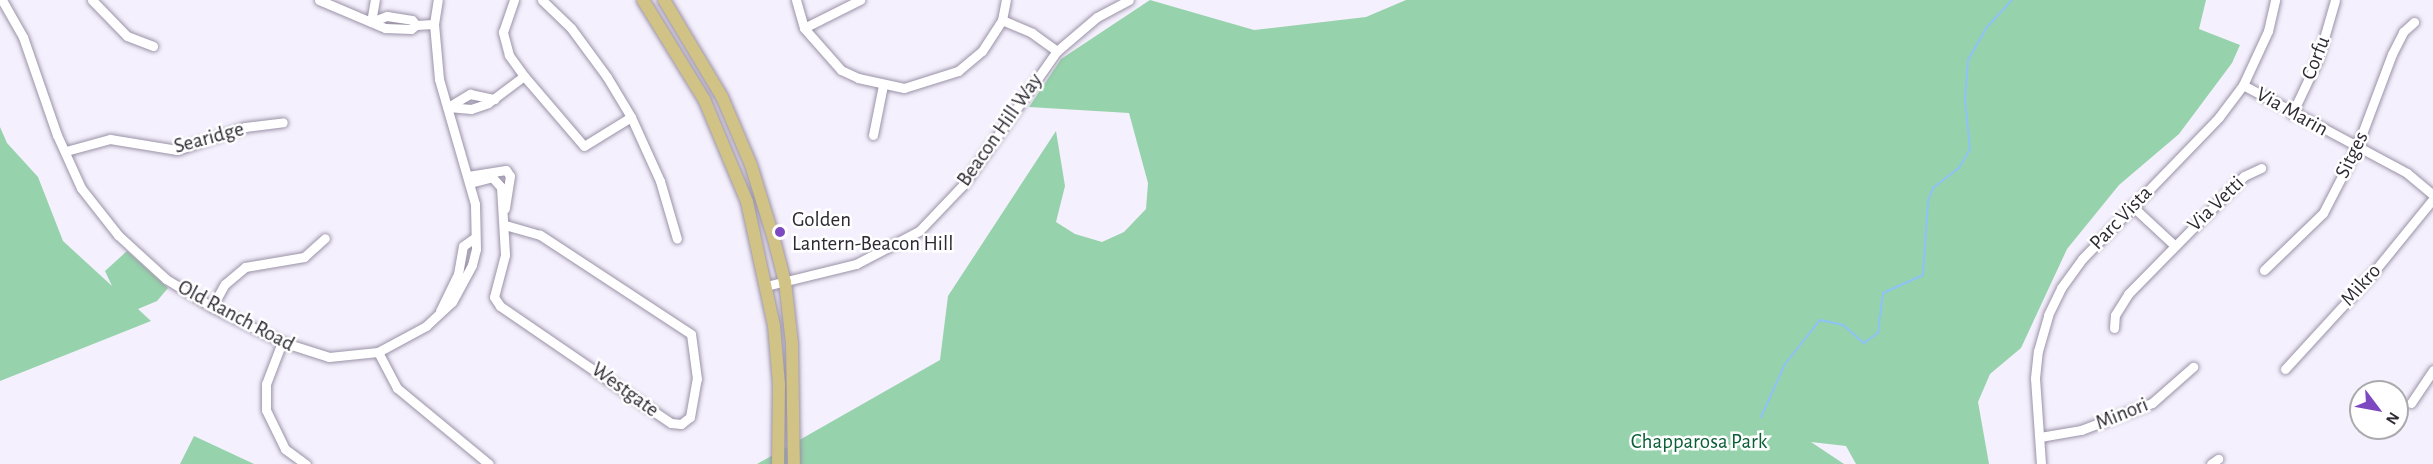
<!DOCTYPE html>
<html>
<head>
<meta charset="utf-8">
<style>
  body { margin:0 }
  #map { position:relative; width:2433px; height:464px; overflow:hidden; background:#f5f0fd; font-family:"Alegreya Sans",sans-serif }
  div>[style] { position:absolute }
  .green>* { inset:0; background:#96d2ab }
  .stream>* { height:2px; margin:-1px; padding:0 1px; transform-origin:1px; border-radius:1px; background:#8ec2f8 }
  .roads { filter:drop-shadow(0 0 2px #9a92a7) drop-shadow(0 0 2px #9a92a7) }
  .minor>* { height:9px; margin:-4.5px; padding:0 4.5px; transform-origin:4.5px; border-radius:4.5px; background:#fff }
  .major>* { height:12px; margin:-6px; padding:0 6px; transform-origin:6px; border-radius:6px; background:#d1c286 }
  .dots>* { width:16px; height:16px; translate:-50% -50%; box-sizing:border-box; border:3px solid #fff; border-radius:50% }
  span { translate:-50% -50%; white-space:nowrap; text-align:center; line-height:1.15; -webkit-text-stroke:5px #fff; paint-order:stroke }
  .street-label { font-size:21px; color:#2d2a33 }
  .poi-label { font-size:21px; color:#2d2a33 }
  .left { translate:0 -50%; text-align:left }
  .park-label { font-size:21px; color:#0b5f37 }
  .north { position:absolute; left:2349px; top:380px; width:60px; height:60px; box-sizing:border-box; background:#fff; border:2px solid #abaaad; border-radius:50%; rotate:122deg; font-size:16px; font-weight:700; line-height:24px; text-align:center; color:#2d2a33 }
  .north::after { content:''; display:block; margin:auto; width:21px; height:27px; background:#7d49c1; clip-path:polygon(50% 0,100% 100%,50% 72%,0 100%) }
</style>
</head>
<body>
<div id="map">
  <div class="green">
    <i style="clip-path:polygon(1150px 0,1254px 30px,1366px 17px,1406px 0,2206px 0,2199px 29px,2240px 45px,2232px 63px,2179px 134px,2119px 185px,2067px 249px,2021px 348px,1990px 374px,1978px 402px,1989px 464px,1856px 464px,1846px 446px,1811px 442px,1844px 464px,757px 464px,940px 360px,948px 296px,1056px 131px,1065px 186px,1056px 222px,1075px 234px,1102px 242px,1124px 232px,1146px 209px,1148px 183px,1129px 113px,1029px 107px,1061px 59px)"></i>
    <i style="clip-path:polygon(0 127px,7px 143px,38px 177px,63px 241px,112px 286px,105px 271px,127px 251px,168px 288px,157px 301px,138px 309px,151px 321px,0 381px)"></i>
    <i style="clip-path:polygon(194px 436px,254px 464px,180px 464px)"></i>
  </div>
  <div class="stream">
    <i style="left:1761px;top:417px;width:58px;rotate:-65.6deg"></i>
    <i style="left:1785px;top:364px;width:56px;rotate:-51.5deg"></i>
    <i style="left:1820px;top:320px;width:24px;rotate:12deg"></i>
    <i style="left:1843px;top:325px;width:28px;rotate:41deg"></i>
    <i style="left:1864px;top:343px;width:17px;rotate:-36deg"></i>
    <i style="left:1878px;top:333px;width:40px;rotate:-82.9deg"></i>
    <i style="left:1883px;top:293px;width:44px;rotate:-24.2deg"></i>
    <i style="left:1923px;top:275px;width:74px;rotate:-86.1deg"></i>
    <i style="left:1928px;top:201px;width:14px;rotate:-69deg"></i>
    <i style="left:1933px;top:188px;width:33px;rotate:-38deg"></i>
    <i style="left:1959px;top:168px;width:22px;rotate:-60deg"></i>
    <i style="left:1970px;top:149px;width:48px;rotate:-95.9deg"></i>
    <i style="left:1965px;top:101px;width:41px;rotate:-85.8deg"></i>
    <i style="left:1968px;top:60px;width:38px;rotate:-60deg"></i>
    <i style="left:1987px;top:27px;width:37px;rotate:-47deg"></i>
  </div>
  <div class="roads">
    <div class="minor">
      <i style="left:2px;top:0;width:43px;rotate:60.4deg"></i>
      <i style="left:23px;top:37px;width:104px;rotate:70.9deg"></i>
      <i style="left:57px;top:135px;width:58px;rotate:65.6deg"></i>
      <i style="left:81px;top:188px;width:60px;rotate:51.8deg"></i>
      <i style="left:118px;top:235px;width:65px;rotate:42.5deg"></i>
      <i style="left:166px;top:279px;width:54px;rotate:31.3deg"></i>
      <i style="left:212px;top:307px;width:78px;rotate:26.6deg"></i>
      <i style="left:282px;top:342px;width:49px;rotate:17.7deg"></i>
      <i style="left:329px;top:357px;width:49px;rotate:-5.8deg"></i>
      <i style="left:378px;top:352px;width:55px;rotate:-28.4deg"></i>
      <i style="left:426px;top:326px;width:35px;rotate:-43deg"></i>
      <i style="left:452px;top:302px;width:42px;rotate:-61.6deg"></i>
      <i style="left:472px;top:265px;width:16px;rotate:-76deg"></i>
      <i style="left:476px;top:249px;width:45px;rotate:-91.3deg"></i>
      <i style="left:475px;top:204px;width:130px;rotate:-106.1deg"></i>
      <i style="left:439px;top:79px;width:55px;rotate:-95.2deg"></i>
      <i style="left:434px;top:24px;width:24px;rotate:-81deg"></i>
      <i style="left:92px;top:0;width:50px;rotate:45.8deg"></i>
      <i style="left:127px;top:36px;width:28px;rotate:21deg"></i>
      <i style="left:319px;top:0;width:72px;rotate:23deg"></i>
      <i style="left:385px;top:28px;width:26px;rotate:2deg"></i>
      <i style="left:411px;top:29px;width:6px;rotate:-39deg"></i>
      <i style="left:416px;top:25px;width:18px;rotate:-3deg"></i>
      <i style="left:542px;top:0;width:40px;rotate:44deg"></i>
      <i style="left:571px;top:28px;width:61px;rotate:53.7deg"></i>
      <i style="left:607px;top:77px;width:47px;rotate:59deg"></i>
      <i style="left:631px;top:117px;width:70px;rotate:65.6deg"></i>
      <i style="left:660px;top:181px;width:60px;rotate:73.7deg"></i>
      <i style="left:796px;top:0;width:29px;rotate:74deg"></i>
      <i style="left:804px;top:28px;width:56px;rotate:48.6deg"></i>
      <i style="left:841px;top:70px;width:19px;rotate:25deg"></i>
      <i style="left:858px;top:78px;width:47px;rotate:12.3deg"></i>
      <i style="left:904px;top:88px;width:57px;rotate:-17.5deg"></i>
      <i style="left:958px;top:71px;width:31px;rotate:-40deg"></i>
      <i style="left:982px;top:51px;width:37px;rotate:-57deg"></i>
      <i style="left:1002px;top:20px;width:20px;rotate:-79deg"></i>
      <i style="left:1002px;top:20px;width:33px;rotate:23deg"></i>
      <i style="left:1032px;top:33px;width:31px;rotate:36deg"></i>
      <i style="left:371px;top:22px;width:17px;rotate:-21deg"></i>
      <i style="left:387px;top:16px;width:25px;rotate:9deg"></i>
      <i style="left:412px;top:20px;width:6px;rotate:51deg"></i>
      <i style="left:371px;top:22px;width:22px;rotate:-80deg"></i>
      <i style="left:804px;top:28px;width:63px;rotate:-26.6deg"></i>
      <i style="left:524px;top:76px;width:92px;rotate:49.4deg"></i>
      <i style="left:584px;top:146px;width:55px;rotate:-31.7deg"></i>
      <i style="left:2243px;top:85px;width:186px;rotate:28.2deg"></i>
      <i style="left:2407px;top:173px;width:34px;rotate:40deg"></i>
      <i style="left:448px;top:107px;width:23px;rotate:5deg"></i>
      <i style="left:471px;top:109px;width:18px;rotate:-19deg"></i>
      <i style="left:488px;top:103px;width:45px;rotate:-36.9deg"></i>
      <i style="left:524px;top:76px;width:26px;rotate:-126deg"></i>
      <i style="left:509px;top:55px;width:24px;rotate:-105deg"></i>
      <i style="left:503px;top:32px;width:34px;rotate:-71deg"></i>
      <i style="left:448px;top:107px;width:26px;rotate:-31deg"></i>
      <i style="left:470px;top:94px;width:25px;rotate:12deg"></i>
      <i style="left:2292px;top:114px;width:61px;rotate:-64.7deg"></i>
      <i style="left:2318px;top:59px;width:61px;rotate:-73.9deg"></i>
      <i style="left:873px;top:135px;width:51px;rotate:-78.7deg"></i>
      <i style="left:66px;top:151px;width:46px;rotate:-15.3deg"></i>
      <i style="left:110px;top:139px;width:68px;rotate:9.3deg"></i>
      <i style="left:177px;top:150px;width:72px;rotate:-18.7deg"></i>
      <i style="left:245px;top:127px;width:38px;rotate:-7deg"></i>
      <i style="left:468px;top:176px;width:38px;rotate:-9deg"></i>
      <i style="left:506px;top:170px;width:7px;rotate:56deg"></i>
      <i style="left:510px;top:176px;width:33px;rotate:99deg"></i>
      <i style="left:470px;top:183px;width:23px;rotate:-15deg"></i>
      <i style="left:492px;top:177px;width:13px;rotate:48deg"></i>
      <i style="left:501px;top:187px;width:68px;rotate:86.6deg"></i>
      <i style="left:505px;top:255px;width:43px;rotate:104.7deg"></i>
      <i style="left:494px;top:297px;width:11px;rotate:56deg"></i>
      <i style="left:500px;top:306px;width:207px;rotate:34.4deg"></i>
      <i style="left:671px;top:423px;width:10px;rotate:6deg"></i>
      <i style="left:681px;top:424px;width:11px;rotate:-38deg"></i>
      <i style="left:690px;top:417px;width:39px;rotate:-80deg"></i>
      <i style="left:697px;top:379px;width:45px;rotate:-97.6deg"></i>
      <i style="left:691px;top:334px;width:181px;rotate:-146.7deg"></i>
      <i style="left:540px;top:235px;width:36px;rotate:-164deg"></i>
      <i style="left:2132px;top:206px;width:57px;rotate:42.9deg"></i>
      <i style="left:2264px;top:270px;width:82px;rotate:-44deg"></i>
      <i style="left:2323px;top:213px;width:74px;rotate:-62.7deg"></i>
      <i style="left:2357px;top:147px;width:99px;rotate:-69.4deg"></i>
      <i style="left:2392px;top:54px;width:25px;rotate:-63deg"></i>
      <i style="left:2403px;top:32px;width:15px;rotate:-42deg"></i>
      <i style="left:766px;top:286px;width:93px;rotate:-13.7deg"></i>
      <i style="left:856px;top:264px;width:71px;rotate:-27.6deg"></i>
      <i style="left:919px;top:231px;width:64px;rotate:-46.3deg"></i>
      <i style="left:963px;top:185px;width:164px;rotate:-55deg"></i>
      <i style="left:1057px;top:51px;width:52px;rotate:-40.4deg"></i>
      <i style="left:1097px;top:17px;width:36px;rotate:-28deg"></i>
      <i style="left:212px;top:307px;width:26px;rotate:-61deg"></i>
      <i style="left:225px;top:284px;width:26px;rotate:-40deg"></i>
      <i style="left:245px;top:267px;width:60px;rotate:-9.6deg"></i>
      <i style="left:304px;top:257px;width:28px;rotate:-42deg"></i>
      <i style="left:440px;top:311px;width:41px;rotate:-64.1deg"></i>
      <i style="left:458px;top:274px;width:28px;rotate:-80deg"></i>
      <i style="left:463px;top:246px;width:14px;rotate:-36deg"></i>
      <i style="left:2114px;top:328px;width:13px;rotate:-86deg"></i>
      <i style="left:2115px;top:315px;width:25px;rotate:-58deg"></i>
      <i style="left:2128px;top:294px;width:165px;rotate:-45.5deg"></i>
      <i style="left:2244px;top:176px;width:19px;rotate:-25deg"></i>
      <i style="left:282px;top:342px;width:45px;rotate:110.9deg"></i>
      <i style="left:266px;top:384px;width:26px;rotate:90deg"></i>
      <i style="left:266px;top:410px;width:43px;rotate:64deg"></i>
      <i style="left:285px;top:449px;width:26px;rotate:36deg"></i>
      <i style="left:378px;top:352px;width:41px;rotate:62.2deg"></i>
      <i style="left:397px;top:388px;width:119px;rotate:39.6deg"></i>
      <i style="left:2285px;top:369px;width:129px;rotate:-47.5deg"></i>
      <i style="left:2372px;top:274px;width:97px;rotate:-50.9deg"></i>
      <i style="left:2411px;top:403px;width:40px;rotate:-56deg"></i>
      <i style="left:2040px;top:437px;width:42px;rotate:-9.7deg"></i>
      <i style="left:2081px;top:430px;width:76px;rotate:-20.8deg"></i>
      <i style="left:2152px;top:403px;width:55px;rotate:-41.3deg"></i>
      <i style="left:2041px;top:464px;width:86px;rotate:-94deg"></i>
      <i style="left:2035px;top:378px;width:27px;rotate:-84deg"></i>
      <i style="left:2038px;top:351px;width:37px;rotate:-74deg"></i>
      <i style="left:2048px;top:315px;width:30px;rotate:-64deg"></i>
      <i style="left:2061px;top:288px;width:36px;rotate:-54deg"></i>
      <i style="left:2082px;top:259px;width:197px;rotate:-46deg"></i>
      <i style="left:2219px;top:117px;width:40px;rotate:-53deg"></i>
      <i style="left:2243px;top:85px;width:60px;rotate:-65.2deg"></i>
      <i style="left:2268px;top:31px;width:32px;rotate:-77deg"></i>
      <i style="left:2211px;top:464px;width:9px;rotate:-36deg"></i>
    </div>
    <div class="major">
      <i style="left:643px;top:0;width:116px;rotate:58.4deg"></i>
      <i style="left:704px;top:99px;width:112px;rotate:67.3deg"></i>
      <i style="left:747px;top:202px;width:127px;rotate:77.7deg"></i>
      <i style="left:774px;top:326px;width:58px;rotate:85.1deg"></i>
      <i style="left:779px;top:384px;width:80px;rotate:90.7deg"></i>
      <i style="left:664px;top:0;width:113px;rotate:59.1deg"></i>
      <i style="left:722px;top:97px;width:74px;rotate:66.9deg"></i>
      <i style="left:751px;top:165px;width:74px;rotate:72.8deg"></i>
      <i style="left:773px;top:236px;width:48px;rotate:75.4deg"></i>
      <i style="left:785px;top:282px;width:61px;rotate:83.5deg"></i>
      <i style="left:792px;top:343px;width:121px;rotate:89.1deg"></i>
    </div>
  </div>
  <div class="dots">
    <i style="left:780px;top:232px;background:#7d49c1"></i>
  </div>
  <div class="street-label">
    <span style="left:2316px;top:58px;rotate:-69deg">Corfu</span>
    <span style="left:2292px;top:112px;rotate:29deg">Via Marin</span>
    <span style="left:1000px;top:130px;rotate:-55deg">Beacon Hill Way</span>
    <span style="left:209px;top:138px;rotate:-15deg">Searidge</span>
    <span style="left:2352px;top:155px;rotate:-64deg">Sitges</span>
    <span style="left:2216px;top:204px;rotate:-44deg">Via Vetti</span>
    <span style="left:2121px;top:218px;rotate:-46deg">Parc Vista</span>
    <span style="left:2361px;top:285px;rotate:-48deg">Mikro</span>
    <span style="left:236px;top:316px;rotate:28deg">Old Ranch Road</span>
    <span style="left:625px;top:390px;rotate:36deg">Westgate</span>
    <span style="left:2122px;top:414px;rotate:-22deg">Minori</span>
  </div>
  <div class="poi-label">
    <span class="left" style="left:792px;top:232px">Golden<br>Lantern-Beacon Hill</span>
  </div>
  <div class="park-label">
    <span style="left:1699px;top:442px">Chapparosa Park</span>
  </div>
  <div class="north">N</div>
</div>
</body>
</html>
